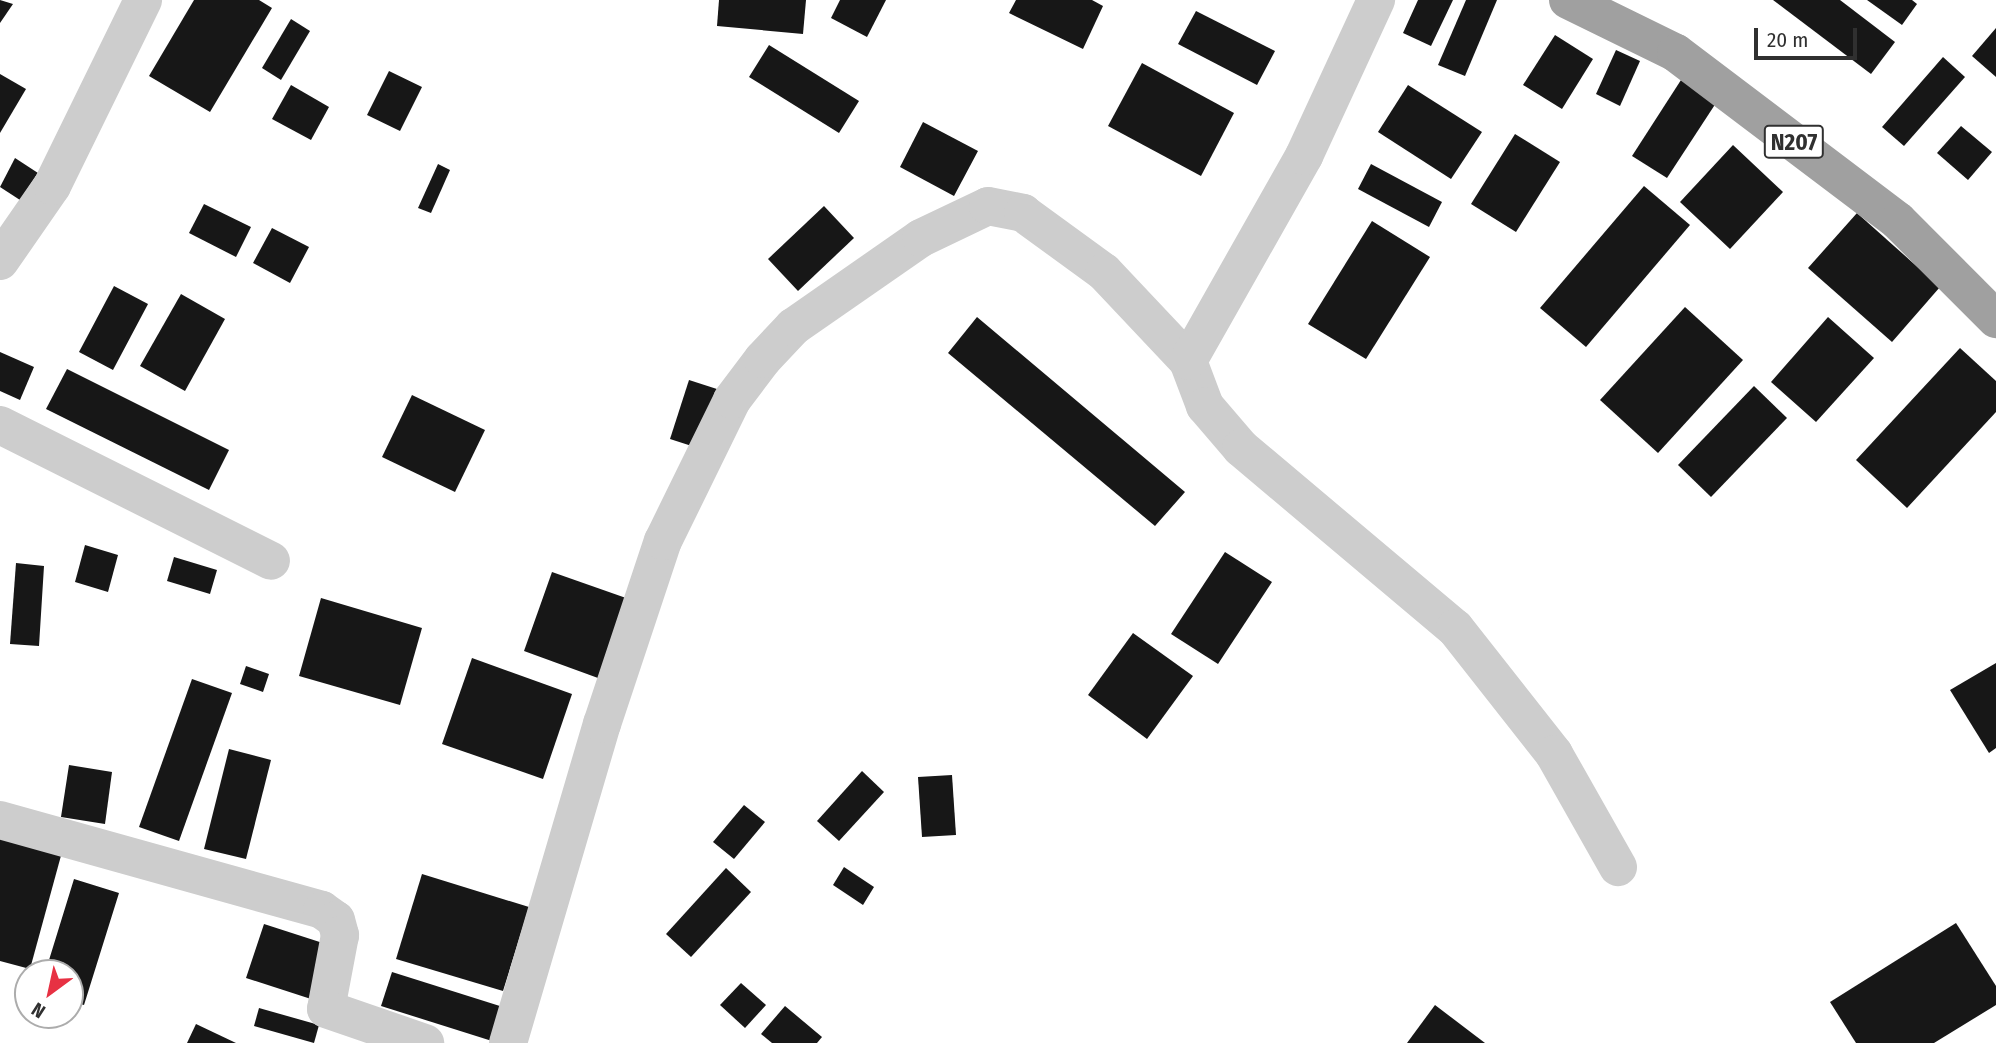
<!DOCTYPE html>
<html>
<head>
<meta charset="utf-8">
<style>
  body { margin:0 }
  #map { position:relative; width:1996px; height:1043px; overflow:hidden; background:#fff; font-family:"Fira Sans Condensed",sans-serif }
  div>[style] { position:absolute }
  .building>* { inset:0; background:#171717 }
  .minor>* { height:38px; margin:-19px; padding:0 19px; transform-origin:19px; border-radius:19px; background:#cdcdcd }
  .trunk>* { height:38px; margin:-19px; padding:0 19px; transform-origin:19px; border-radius:19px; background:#a0a0a0 }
  span { translate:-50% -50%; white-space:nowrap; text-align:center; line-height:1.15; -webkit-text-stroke:7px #fff; paint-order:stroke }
  .shield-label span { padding:2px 5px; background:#fff; border:2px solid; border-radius:5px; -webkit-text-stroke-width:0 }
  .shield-label { font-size:23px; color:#303030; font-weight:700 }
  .north { position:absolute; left:14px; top:959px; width:70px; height:70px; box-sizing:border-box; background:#fff; border:2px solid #acacac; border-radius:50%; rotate:213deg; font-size:19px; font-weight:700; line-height:28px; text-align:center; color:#303030 }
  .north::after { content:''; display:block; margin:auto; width:24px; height:32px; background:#e73143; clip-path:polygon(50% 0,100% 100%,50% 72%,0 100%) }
  .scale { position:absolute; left:1754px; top:28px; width:103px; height:32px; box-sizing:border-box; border:4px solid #303030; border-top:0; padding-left:9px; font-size:21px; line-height:24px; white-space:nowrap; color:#303030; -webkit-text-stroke:5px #fff; paint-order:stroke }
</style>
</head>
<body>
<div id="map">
  <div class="building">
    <i style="clip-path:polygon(0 0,13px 4px,0 23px)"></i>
    <i style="clip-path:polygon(194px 0,259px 0,272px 8px,210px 112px,149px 76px)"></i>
    <i style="clip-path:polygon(719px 0,806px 0,803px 34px,717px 26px)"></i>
    <i style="clip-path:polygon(840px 0,886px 0,867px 37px,831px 18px)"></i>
    <i style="clip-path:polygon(1016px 0,1092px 0,1103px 6px,1083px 49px,1009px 13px)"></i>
    <i style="clip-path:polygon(1418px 0,1453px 0,1431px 46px,1403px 33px)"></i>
    <i style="clip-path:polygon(1466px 0,1497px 0,1465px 76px,1438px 65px)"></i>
    <i style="clip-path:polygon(1773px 0,1840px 0,1895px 42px,1871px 74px)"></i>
    <i style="clip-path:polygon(1867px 0,1912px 0,1917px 4px,1902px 25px)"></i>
    <i style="clip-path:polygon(1196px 11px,1275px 51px,1257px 85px,1178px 44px)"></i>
    <i style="clip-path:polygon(291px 19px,310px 31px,281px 80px,262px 68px)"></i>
    <i style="clip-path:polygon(1996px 28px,1996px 77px,1972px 56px)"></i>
    <i style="clip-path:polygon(1555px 35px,1593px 59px,1562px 109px,1523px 85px)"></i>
    <i style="clip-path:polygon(769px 45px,859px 101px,839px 133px,749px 77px)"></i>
    <i style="clip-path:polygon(1616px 50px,1640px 61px,1620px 106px,1596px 94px)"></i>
    <i style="clip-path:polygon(1943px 57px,1965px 77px,1904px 146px,1882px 127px)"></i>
    <i style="clip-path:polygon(1142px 63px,1234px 113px,1201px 176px,1108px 126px)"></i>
    <i style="clip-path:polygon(389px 71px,422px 87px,400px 131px,367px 115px)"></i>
    <i style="clip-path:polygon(0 74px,26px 89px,0 133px)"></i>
    <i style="clip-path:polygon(1681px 80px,1716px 103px,1667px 178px,1632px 156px)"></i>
    <i style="clip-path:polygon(291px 85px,329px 107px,311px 140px,272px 119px)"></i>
    <i style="clip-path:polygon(1408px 85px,1482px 132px,1451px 179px,1378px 132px)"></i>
    <i style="clip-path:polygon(923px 122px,978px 151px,954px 196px,900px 167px)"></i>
    <i style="clip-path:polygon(1961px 126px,1992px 152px,1968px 180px,1937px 153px)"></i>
    <i style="clip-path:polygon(1515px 134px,1560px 162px,1516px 232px,1471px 204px)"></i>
    <i style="clip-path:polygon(1733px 145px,1783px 192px,1730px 249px,1680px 202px)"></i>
    <i style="clip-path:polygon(15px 158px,38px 173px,20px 200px,0 187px)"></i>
    <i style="clip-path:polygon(438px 164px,450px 170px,431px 213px,418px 208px)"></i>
    <i style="clip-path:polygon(1371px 164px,1442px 202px,1429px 227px,1358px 189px)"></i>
    <i style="clip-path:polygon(1644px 186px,1690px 225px,1586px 347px,1540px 308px)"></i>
    <i style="clip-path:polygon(204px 204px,251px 227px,236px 257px,189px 233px)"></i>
    <i style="clip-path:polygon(824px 206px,854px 238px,798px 291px,768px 259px)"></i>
    <i style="clip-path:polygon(1857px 213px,1940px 287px,1892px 342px,1808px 268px)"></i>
    <i style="clip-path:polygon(1372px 221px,1430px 257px,1366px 359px,1308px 324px)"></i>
    <i style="clip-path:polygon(272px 228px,309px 247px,290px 283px,253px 263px)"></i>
    <i style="clip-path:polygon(114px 286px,148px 304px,113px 370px,79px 352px)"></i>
    <i style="clip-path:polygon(181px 294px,225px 319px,185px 391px,140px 366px)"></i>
    <i style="clip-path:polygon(1685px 307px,1743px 360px,1658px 453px,1600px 400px)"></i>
    <i style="clip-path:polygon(977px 317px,1185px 492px,1155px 526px,948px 353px)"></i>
    <i style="clip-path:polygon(1828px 317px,1874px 358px,1816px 422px,1771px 382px)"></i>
    <i style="clip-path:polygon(1960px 348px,1996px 381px,1996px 412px,1907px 508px,1856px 460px)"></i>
    <i style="clip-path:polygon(0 352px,34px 367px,20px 400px,0 391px)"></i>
    <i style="clip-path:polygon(67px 369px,229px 450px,209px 490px,46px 409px)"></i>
    <i style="clip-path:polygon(689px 380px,720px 390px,701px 449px,670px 439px)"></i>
    <i style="clip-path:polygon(1754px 386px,1787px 418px,1711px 497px,1678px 465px)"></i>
    <i style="clip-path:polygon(412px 395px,485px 430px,455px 492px,382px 457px)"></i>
    <i style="clip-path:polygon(85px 545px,118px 555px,108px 592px,75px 582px)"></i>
    <i style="clip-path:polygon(1225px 552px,1272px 582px,1218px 664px,1171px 634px)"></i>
    <i style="clip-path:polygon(174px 557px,217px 570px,210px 594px,167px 581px)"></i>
    <i style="clip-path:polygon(16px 563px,44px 566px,39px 646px,10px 644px)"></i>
    <i style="clip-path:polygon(552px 572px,626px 598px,598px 678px,524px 651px)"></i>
    <i style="clip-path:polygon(321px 598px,422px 628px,400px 705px,299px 676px)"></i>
    <i style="clip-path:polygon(1133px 633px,1193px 676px,1147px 739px,1088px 695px)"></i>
    <i style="clip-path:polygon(472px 658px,572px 694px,543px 779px,442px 744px)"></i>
    <i style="clip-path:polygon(1996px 663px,1996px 748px,1989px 753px,1950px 690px)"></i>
    <i style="clip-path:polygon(246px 666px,269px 674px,263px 692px,240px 684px)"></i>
    <i style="clip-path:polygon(192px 679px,232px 693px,179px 841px,139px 827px)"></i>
    <i style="clip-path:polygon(229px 749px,271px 760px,246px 859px,204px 849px)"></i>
    <i style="clip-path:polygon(69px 765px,112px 772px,105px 824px,61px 817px)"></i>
    <i style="clip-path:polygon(862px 771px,884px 792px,839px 841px,817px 821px)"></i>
    <i style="clip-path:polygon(952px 775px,956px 835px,922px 837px,918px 777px)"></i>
    <i style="clip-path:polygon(744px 805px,765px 822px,734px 859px,713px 842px)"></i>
    <i style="clip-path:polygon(0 834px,62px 852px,30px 969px,0 961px)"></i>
    <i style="clip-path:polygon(844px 867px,874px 887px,863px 905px,833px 885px)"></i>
    <i style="clip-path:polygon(726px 868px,751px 892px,691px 957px,666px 934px)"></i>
    <i style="clip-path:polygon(422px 874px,529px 907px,503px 991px,396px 959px)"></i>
    <i style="clip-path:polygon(74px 879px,119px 893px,84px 1005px,70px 1001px,70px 973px,45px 973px)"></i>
    <i style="clip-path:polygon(1956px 923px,1996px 986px,1996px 1005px,1934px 1043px,1856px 1043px,1830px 1002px)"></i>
    <i style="clip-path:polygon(264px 924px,329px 945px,311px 999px,246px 978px)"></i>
    <i style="clip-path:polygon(392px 972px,503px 1007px,492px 1041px,381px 1006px)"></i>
    <i style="clip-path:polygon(741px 983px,766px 1005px,745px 1028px,720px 1005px)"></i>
    <i style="clip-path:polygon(1435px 1005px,1485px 1043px,1407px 1043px)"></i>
    <i style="clip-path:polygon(785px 1006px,822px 1037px,817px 1043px,772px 1043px,761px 1034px)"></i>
    <i style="clip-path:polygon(259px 1008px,319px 1025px,314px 1043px,254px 1026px)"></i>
    <i style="clip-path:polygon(196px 1024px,236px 1043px,187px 1043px)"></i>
  </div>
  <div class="minor">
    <i style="left:0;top:261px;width:91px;rotate:-55.3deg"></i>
    <i style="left:52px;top:186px;width:207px;rotate:-63.9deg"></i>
    <i style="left:1188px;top:361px;width:48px;rotate:69.3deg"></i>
    <i style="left:1205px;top:406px;width:55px;rotate:49.4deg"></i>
    <i style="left:1241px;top:448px;width:280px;rotate:40.1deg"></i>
    <i style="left:1455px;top:628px;width:160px;rotate:51.8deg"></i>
    <i style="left:1554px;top:754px;width:130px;rotate:60.5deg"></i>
    <i style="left:0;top:425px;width:303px;rotate:26.6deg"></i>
    <i style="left:0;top:820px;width:334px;rotate:15.6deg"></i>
    <i style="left:322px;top:910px;width:17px;rotate:36deg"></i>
    <i style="left:336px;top:920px;width:16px;rotate:75deg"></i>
    <i style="left:340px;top:935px;width:75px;rotate:100.7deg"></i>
    <i style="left:326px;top:1009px;width:105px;rotate:19deg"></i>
    <i style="left:508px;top:1043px;width:333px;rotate:-73.6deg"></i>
    <i style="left:602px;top:724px;width:193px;rotate:-71.6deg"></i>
    <i style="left:663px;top:541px;width:157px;rotate:-63.9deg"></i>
    <i style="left:732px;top:400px;width:51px;rotate:-52.9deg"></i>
    <i style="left:763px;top:359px;width:44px;rotate:-46.8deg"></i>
    <i style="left:793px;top:327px;width:156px;rotate:-34.8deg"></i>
    <i style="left:921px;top:238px;width:74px;rotate:-25.5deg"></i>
    <i style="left:988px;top:206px;width:36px;rotate:11deg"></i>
    <i style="left:1023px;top:213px;width:100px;rotate:36.1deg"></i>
    <i style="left:1104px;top:272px;width:122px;rotate:46.7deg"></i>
    <i style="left:1188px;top:361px;width:236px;rotate:-60.5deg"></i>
    <i style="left:1304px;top:156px;width:172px;rotate:-65.2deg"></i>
  </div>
  <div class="trunk">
    <i style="left:1568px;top:0;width:120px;rotate:26.1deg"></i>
    <i style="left:1676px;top:53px;width:278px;rotate:37.1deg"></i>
    <i style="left:1898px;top:221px;width:139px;rotate:45deg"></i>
  </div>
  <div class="shield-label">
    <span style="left:1794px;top:142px">N207</span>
  </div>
  <div class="north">N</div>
  <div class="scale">20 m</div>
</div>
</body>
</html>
